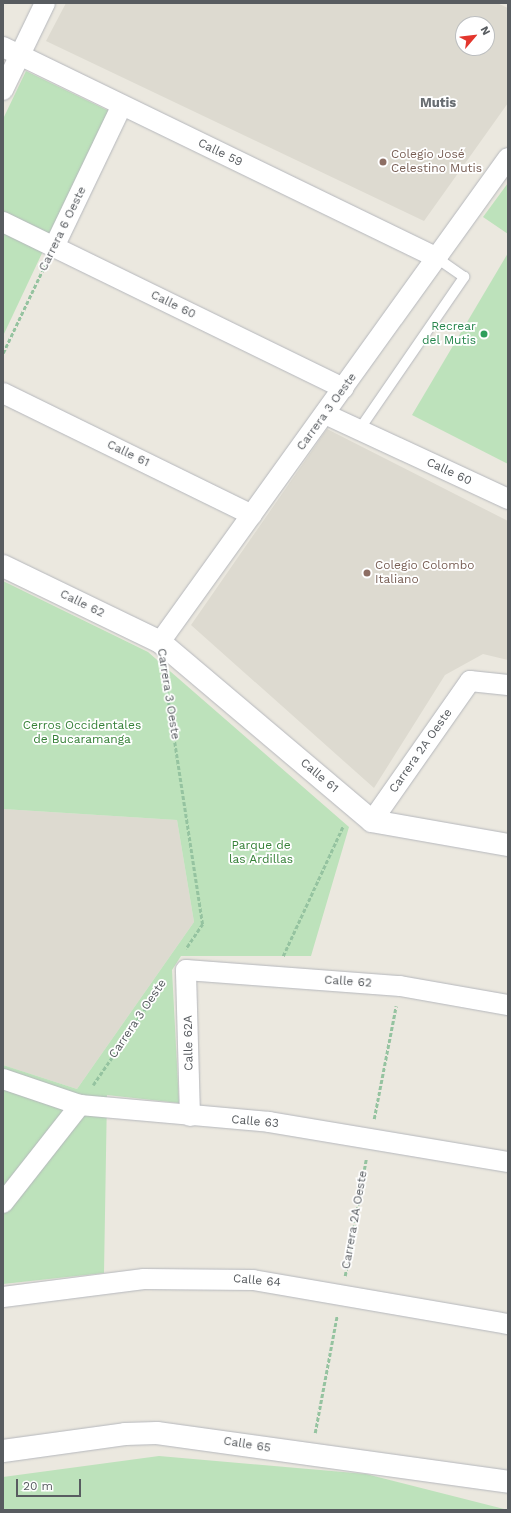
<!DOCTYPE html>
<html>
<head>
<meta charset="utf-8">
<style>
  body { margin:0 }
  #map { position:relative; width:511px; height:1513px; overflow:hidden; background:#ebe8df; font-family:"Work Sans",sans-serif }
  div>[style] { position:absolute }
  .education>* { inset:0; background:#dddad0 }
  .green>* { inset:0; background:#bde2bb }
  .path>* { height:2.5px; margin-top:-1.25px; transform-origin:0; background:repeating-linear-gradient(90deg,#95c3a0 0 4px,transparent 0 6px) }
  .roads { filter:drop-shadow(0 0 1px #b5b7bc) drop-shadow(0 0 1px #b5b7bc) }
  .lane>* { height:10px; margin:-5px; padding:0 5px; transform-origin:5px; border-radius:5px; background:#fff }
  .street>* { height:20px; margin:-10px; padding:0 10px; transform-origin:10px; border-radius:10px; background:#fff }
  .secondary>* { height:22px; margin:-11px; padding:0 11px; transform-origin:11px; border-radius:11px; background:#fff }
  .dots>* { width:11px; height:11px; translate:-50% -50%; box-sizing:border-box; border:2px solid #fff; border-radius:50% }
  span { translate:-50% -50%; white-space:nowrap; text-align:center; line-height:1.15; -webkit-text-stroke:3.5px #fff; paint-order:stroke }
  .street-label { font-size:12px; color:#585c60 }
  .education-label { font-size:12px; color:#785e54 }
  .left { translate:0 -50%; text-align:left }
  .leisure-label { font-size:12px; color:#27864d }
  .right { translate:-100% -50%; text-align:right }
  .park-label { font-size:12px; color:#368138 }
  .neighbourhood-label { font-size:13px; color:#696e72; font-weight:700 }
  .frame { position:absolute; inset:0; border:4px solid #585c60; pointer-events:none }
  .north { position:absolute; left:455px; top:16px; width:40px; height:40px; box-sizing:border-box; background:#fff; border:1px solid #bcbebf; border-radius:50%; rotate:62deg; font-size:11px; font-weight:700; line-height:16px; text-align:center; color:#585c60 }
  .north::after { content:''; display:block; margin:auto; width:14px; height:18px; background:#e3362d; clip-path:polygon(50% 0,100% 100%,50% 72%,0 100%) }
  .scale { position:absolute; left:16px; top:1479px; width:65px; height:18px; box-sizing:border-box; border:2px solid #585c60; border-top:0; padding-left:5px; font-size:12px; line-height:14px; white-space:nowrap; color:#585c60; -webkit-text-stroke:3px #fff; paint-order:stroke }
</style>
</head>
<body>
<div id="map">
  <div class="education">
    <i style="clip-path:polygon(evenodd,66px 3px,497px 3px,508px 8px,508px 103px,424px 221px,46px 41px,66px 3px,463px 24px,487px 24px,487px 48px,463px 48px,463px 24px)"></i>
    <i style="clip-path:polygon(327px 429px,508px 521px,508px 660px,483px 654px,445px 675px,374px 788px,191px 625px)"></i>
    <i style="clip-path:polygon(3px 809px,177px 820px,194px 922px,77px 1089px,3px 1065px)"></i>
  </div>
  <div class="green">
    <i style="clip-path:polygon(26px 71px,109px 111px,3px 336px,3px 119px)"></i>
    <i style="clip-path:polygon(508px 183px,508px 234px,483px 217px)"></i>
    <i style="clip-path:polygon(508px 253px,508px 464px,412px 415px)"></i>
    <i style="clip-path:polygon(3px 581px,148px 652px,349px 827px,311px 956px,181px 956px,172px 970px,179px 1103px,107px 1095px,104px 1273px,3px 1284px,3px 1065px,77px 1089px,194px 922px,177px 820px,3px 809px)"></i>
    <i style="clip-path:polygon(159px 1456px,366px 1474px,508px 1510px,3px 1510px,3px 1477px)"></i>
  </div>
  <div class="path">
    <i style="left:3px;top:353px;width:98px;rotate:-64.5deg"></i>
    <i style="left:165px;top:677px;width:250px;rotate:81.3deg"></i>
    <i style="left:203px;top:924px;width:30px;rotate:124deg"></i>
    <i style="left:283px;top:956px;width:143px;rotate:-65.2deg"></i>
    <i style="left:93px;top:1085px;width:127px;rotate:-55.6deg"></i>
    <i style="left:374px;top:1119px;width:115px;rotate:-79deg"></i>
    <i style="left:345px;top:1276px;width:119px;rotate:-79.8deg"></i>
    <i style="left:315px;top:1433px;width:119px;rotate:-79.4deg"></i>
  </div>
  <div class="roads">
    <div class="lane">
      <i style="left:359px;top:430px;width:186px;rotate:-55.5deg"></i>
      <i style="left:464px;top:277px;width:33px;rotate:-145deg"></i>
    </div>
    <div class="street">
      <i style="left:3px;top:47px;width:483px;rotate:25.9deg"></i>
      <i style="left:3px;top:90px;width:97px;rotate:-64.2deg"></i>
      <i style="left:3px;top:222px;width:379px;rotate:26deg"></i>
      <i style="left:54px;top:247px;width:157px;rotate:-64.4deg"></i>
      <i style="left:3px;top:393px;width:277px;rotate:26.1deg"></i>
      <i style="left:325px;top:414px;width:202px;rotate:24.9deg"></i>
      <i style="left:160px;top:642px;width:596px;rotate:-54.28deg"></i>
      <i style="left:372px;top:821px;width:171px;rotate:-55deg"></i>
      <i style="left:470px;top:681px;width:38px;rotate:6deg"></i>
      <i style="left:3px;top:1079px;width:81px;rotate:18.7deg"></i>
      <i style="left:80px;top:1105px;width:190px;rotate:5.1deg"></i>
      <i style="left:269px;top:1122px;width:242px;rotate:9.5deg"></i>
      <i style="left:190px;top:1116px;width:146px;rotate:-91.6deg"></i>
      <i style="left:186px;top:970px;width:215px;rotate:4.3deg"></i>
      <i style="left:400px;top:986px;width:110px;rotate:10deg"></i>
      <i style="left:3px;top:1203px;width:125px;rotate:-51.8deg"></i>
      <i style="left:3px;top:1297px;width:142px;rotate:-7.3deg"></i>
      <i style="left:144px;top:1279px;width:109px;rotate:0.5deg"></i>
      <i style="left:253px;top:1280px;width:259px;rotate:9.8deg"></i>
    </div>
    <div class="secondary">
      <i style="left:3px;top:566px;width:174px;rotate:25.8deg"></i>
      <i style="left:160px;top:642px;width:277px;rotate:40.2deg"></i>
      <i style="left:372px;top:821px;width:138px;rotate:10deg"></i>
      <i style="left:3px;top:1451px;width:123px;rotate:-7.9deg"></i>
      <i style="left:125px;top:1434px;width:32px;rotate:-2deg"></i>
      <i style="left:157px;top:1433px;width:354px;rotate:7.9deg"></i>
    </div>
  </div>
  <div class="dots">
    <i style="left:383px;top:162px;background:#8d6e63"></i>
    <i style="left:484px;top:334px;background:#2e9e5b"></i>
    <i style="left:367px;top:573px;background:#8d6e63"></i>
  </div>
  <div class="street-label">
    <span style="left:220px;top:153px;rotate:26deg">Calle 59</span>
    <span style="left:63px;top:229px;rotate:-64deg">Carrera 6 Oeste</span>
    <span style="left:173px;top:305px;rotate:26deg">Calle 60</span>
    <span style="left:327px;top:412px;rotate:-54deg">Carrera 3 Oeste</span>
    <span style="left:128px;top:454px;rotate:26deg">Calle 61</span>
    <span style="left:449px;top:472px;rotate:25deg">Calle 60</span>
    <span style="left:82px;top:604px;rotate:26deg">Calle 62</span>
    <span style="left:168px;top:694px;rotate:81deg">Carrera 3 Oeste</span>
    <span style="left:421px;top:751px;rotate:-55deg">Carrera 2A Oeste</span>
    <span style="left:319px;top:776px;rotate:40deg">Calle 61</span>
    <span style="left:348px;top:982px;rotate:4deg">Calle 62</span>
    <span style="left:138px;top:1019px;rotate:-56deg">Carrera 3 Oeste</span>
    <span style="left:189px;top:1043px;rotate:-91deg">Calle 62A</span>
    <span style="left:255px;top:1122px;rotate:5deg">Calle 63</span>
    <span style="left:355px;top:1220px;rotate:-80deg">Carrera 2A Oeste</span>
    <span style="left:257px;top:1281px;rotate:5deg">Calle 64</span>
    <span style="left:247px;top:1445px;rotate:9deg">Calle 65</span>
  </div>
  <div class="education-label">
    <span class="left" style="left:391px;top:162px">Colegio José<br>Celestino Mutis</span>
    <span class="left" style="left:375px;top:573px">Colegio Colombo<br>Italiano</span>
  </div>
  <div class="leisure-label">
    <span class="right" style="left:476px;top:334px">Recrear<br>del Mutis</span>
  </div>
  <div class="park-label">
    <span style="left:82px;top:733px">Cerros Occidentales<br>de Bucaramanga</span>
    <span style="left:261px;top:853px">Parque de<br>las Ardillas</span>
  </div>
  <div class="neighbourhood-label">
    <span style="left:438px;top:103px">Mutis</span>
  </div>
  <div class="frame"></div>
  <div class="north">N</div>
  <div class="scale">20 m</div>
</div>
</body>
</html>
